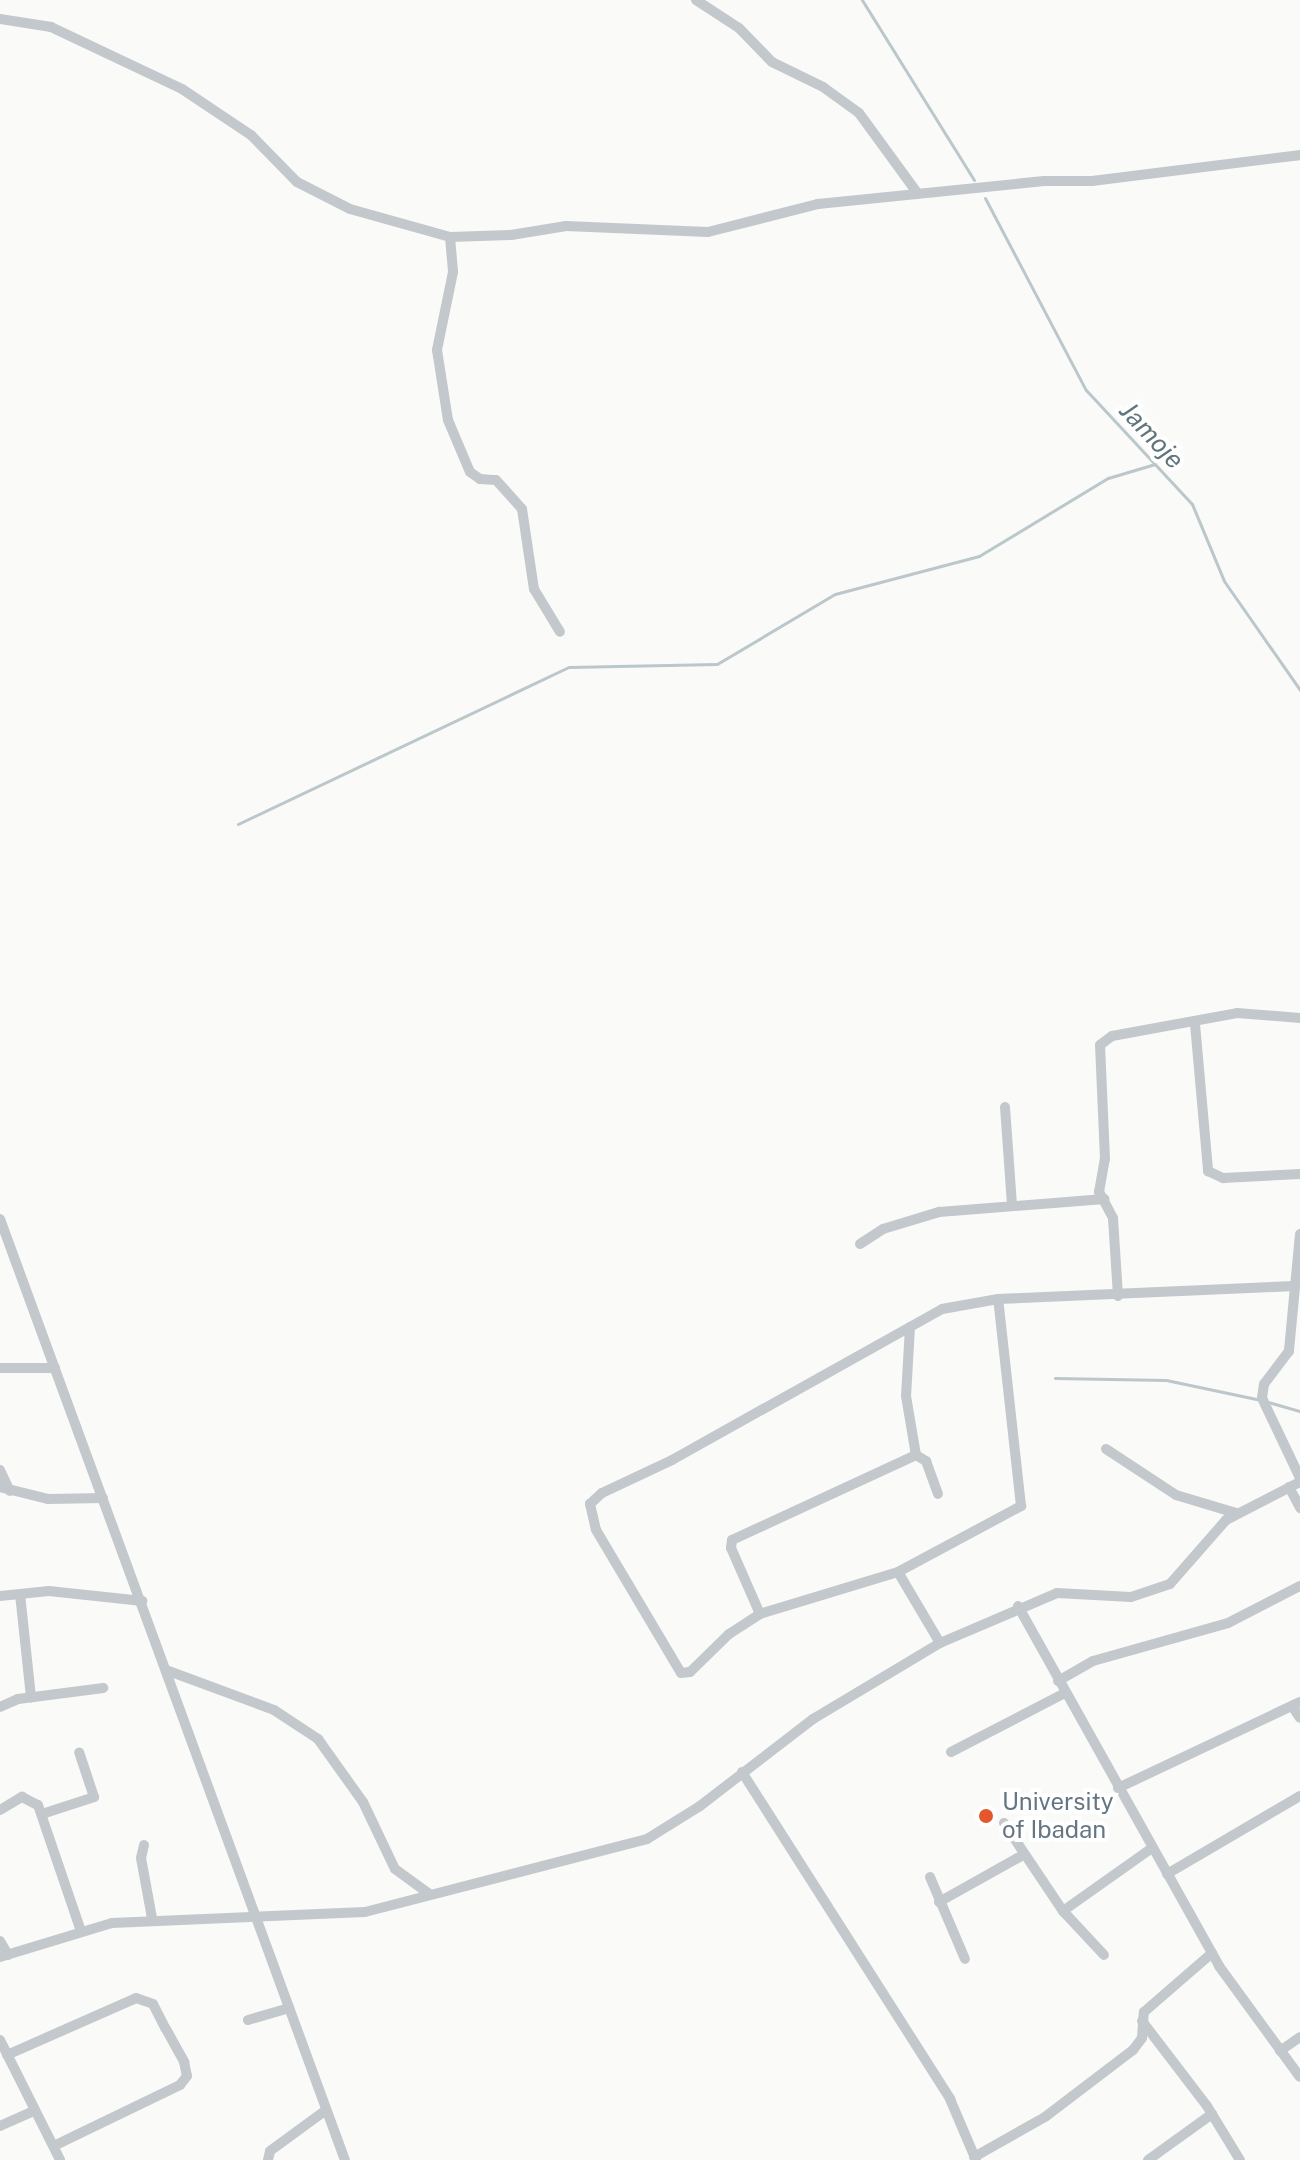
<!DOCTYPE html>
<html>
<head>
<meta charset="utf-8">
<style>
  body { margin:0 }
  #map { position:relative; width:1300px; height:2160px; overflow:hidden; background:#fafaf8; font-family:"Public Sans",sans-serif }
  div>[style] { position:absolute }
  .stream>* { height:3px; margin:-1.5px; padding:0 1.5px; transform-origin:1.5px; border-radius:1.5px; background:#bbc7cb }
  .minor>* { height:10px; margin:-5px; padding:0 5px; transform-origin:5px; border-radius:5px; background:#c3c8cc }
  .dots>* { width:22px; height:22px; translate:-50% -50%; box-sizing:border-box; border:4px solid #fff; border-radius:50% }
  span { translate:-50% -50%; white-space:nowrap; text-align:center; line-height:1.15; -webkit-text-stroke:8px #fff; paint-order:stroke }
  .poi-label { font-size:24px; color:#657683 }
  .left { translate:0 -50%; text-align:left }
  .water-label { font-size:26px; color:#60757c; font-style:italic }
</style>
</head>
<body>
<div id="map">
  <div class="stream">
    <i style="left:862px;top:0;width:212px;rotate:58.1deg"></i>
    <i style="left:985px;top:198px;width:217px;rotate:62.3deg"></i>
    <i style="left:1086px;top:390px;width:156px;rotate:47.1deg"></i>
    <i style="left:1192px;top:504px;width:83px;rotate:67.4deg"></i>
    <i style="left:1224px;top:581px;width:133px;rotate:55.1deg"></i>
    <i style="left:238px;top:824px;width:366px;rotate:-25.4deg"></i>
    <i style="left:569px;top:667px;width:148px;rotate:-1.2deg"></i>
    <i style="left:717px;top:664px;width:137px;rotate:-30.7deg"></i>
    <i style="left:835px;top:594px;width:149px;rotate:-14.8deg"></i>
    <i style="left:979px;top:556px;width:151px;rotate:-31.2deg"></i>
    <i style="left:1108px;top:478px;width:49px;rotate:-16.6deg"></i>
    <i style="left:1055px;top:1378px;width:111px;rotate:1deg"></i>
    <i style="left:1166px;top:1380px;width:97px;rotate:11.9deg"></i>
    <i style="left:1268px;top:1402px;width:33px;rotate:16deg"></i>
  </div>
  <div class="minor">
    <i style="left:696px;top:0;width:51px;rotate:33.1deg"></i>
    <i style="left:739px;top:28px;width:47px;rotate:45.9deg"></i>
    <i style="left:772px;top:62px;width:57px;rotate:26.1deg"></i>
    <i style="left:823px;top:87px;width:44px;rotate:35.8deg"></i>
    <i style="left:859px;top:113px;width:100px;rotate:53.9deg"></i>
    <i style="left:0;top:19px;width:52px;rotate:8.9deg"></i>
    <i style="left:51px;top:27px;width:145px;rotate:25.3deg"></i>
    <i style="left:182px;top:89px;width:83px;rotate:33.7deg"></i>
    <i style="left:251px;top:135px;width:66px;rotate:45.6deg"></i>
    <i style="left:297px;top:182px;width:59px;rotate:27deg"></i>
    <i style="left:350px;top:209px;width:104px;rotate:15.6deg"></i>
    <i style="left:450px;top:237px;width:35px;rotate:85deg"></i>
    <i style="left:453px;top:272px;width:80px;rotate:101.6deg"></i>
    <i style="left:437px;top:350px;width:71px;rotate:81.1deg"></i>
    <i style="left:448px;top:420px;width:56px;rotate:67.1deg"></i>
    <i style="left:470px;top:472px;width:12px;rotate:35deg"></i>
    <i style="left:480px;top:479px;width:16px;rotate:4deg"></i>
    <i style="left:496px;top:480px;width:39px;rotate:48deg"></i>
    <i style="left:522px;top:509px;width:81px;rotate:81.5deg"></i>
    <i style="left:534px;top:589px;width:50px;rotate:58.8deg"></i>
    <i style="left:450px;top:237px;width:61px;rotate:-1.9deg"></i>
    <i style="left:511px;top:235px;width:56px;rotate:-9.3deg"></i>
    <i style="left:566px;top:226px;width:142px;rotate:2.4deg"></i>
    <i style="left:708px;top:232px;width:114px;rotate:-14.3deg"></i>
    <i style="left:818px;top:204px;width:227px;rotate:-5.8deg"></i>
    <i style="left:1044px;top:181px;width:48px"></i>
    <i style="left:1092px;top:181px;width:210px;rotate:-7.1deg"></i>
    <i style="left:1195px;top:1024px;width:148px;rotate:84.9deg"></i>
    <i style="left:1208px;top:1171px;width:17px;rotate:25deg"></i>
    <i style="left:1223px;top:1178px;width:77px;rotate:-3deg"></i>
    <i style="left:1005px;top:1107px;width:97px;rotate:85.9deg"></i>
    <i style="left:0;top:1219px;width:1002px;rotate:69.87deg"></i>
    <i style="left:1300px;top:1234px;width:118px;rotate:95.4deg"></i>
    <i style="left:1289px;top:1351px;width:41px;rotate:127.1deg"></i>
    <i style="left:1264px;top:1384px;width:14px;rotate:98deg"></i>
    <i style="left:1262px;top:1398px;width:89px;rotate:64.6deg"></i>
    <i style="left:860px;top:1244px;width:27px;rotate:-33deg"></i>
    <i style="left:883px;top:1229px;width:59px;rotate:-16.9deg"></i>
    <i style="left:939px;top:1212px;width:166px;rotate:-4.5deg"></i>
    <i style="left:1118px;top:1296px;width:78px;rotate:-93.7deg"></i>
    <i style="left:1113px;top:1218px;width:30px;rotate:-118deg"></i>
    <i style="left:1099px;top:1192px;width:34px;rotate:-80deg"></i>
    <i style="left:1105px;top:1159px;width:114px;rotate:-92.5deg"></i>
    <i style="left:1100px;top:1045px;width:15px;rotate:-37deg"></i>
    <i style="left:1112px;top:1036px;width:127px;rotate:-10.4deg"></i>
    <i style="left:1237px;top:1013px;width:63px;rotate:4.5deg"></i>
    <i style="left:910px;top:1327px;width:69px;rotate:93.3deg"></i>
    <i style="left:906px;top:1396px;width:60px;rotate:80.4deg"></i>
    <i style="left:0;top:1368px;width:55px"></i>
    <i style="left:1106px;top:1449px;width:84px;rotate:33.3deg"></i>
    <i style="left:1176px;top:1495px;width:63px;rotate:16.7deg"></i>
    <i style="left:0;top:1470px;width:23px;rotate:65deg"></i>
    <i style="left:0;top:1487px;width:49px;rotate:14deg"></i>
    <i style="left:48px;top:1499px;width:55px;rotate:-1deg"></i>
    <i style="left:1289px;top:1487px;width:24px;rotate:62deg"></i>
    <i style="left:898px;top:1572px;width:140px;rotate:-28.2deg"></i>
    <i style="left:1021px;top:1506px;width:208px;rotate:-96.3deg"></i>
    <i style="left:20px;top:1594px;width:104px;rotate:83.9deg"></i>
    <i style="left:0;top:1596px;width:49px;rotate:-5.8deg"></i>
    <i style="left:49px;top:1591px;width:94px;rotate:6.1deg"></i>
    <i style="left:1018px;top:1606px;width:412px;rotate:60.8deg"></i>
    <i style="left:1219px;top:1966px;width:137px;rotate:53.9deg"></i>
    <i style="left:760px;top:1614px;width:72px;rotate:-113.7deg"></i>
    <i style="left:731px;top:1548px;width:8px;rotate:-83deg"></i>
    <i style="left:732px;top:1540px;width:203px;rotate:-24.8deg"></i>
    <i style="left:916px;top:1455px;width:12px;rotate:31deg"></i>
    <i style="left:926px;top:1461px;width:35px;rotate:70deg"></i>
    <i style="left:940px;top:1643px;width:82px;rotate:-120.6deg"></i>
    <i style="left:898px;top:1572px;width:144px;rotate:163.1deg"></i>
    <i style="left:760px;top:1614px;width:37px;rotate:147deg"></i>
    <i style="left:729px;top:1634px;width:54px;rotate:135.7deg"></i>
    <i style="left:690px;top:1672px;width:9px;rotate:174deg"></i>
    <i style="left:681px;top:1673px;width:166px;rotate:-120.7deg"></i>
    <i style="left:596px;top:1530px;width:27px;rotate:-103deg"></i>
    <i style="left:590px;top:1504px;width:16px;rotate:-43deg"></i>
    <i style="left:602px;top:1493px;width:77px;rotate:-25.2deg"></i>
    <i style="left:672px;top:1460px;width:309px;rotate:-29.2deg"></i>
    <i style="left:942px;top:1309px;width:57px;rotate:-10.1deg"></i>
    <i style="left:998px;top:1299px;width:297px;rotate:-2.5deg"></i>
    <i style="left:166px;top:1670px;width:115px;rotate:20.3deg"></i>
    <i style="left:274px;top:1710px;width:53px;rotate:33.4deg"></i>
    <i style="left:318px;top:1739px;width:77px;rotate:54.5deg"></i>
    <i style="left:363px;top:1802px;width:74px;rotate:64.5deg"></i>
    <i style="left:395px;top:1869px;width:41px;rotate:36deg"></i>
    <i style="left:1058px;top:1681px;width:40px;rotate:-29.7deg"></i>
    <i style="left:1093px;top:1661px;width:140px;rotate:-15.7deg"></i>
    <i style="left:1228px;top:1623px;width:81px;rotate:-27.2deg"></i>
    <i style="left:1292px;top:1706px;width:14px;rotate:56deg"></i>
    <i style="left:0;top:1707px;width:20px;rotate:-24deg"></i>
    <i style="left:18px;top:1699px;width:86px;rotate:-7.4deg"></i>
    <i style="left:951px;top:1752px;width:128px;rotate:-27.4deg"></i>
    <i style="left:742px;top:1772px;width:388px;rotate:57.5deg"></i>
    <i style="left:950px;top:2099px;width:66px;rotate:66.9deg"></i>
    <i style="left:1118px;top:1788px;width:201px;rotate:-25.3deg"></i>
    <i style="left:0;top:1810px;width:26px;rotate:-31deg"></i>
    <i style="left:22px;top:1797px;width:18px;rotate:27deg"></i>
    <i style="left:38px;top:1805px;width:133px;rotate:71.2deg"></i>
    <i style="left:42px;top:1814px;width:55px;rotate:-18.1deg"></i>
    <i style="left:94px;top:1797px;width:47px;rotate:-108.4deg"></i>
    <i style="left:1004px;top:1823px;width:106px;rotate:56.2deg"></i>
    <i style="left:1063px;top:1911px;width:60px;rotate:47deg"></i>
    <i style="left:144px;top:1845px;width:13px;rotate:103deg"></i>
    <i style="left:141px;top:1858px;width:61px;rotate:79.6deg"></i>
    <i style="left:1167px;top:1874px;width:154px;rotate:-30.4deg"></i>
    <i style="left:930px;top:1877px;width:89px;rotate:66.9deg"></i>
    <i style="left:939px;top:1902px;width:98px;rotate:-29.2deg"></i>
    <i style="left:1063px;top:1911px;width:109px;rotate:-35.3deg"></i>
    <i style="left:0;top:1941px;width:16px;rotate:60deg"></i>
    <i style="left:0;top:1957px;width:117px;rotate:-16.9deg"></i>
    <i style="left:112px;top:1923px;width:253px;rotate:-2.5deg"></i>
    <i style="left:365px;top:1912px;width:291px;rotate:-14.5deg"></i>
    <i style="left:647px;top:1839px;width:62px;rotate:-31.9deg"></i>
    <i style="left:700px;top:1806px;width:143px;rotate:-37.6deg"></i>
    <i style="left:813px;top:1719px;width:148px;rotate:-30.9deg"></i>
    <i style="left:940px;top:1643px;width:127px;rotate:-23.1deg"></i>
    <i style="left:1057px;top:1593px;width:74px;rotate:3.1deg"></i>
    <i style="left:1131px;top:1597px;width:41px;rotate:-18.4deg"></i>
    <i style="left:1170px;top:1584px;width:85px;rotate:-48.8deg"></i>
    <i style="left:1226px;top:1520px;width:83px;rotate:-27.2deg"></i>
    <i style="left:248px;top:2020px;width:43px;rotate:-16.3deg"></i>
    <i style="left:1142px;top:2021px;width:107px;rotate:52.6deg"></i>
    <i style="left:1207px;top:2106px;width:63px;rotate:58.6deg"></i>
    <i style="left:0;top:2040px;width:134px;rotate:63.4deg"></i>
    <i style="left:1280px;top:2051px;width:24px;rotate:-35deg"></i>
    <i style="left:7px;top:2055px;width:141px;rotate:-23.8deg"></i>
    <i style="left:136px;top:1998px;width:18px;rotate:19deg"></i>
    <i style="left:153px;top:2004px;width:28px;rotate:63deg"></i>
    <i style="left:166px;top:2029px;width:38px;rotate:61deg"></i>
    <i style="left:184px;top:2062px;width:14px;rotate:78deg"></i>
    <i style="left:187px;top:2076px;width:11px;rotate:128deg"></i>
    <i style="left:180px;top:2085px;width:138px;rotate:154.2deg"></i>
    <i style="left:0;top:2126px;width:36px;rotate:-24deg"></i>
    <i style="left:974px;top:2157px;width:81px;rotate:-29.4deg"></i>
    <i style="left:1045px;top:2117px;width:111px;rotate:-37.3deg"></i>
    <i style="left:1133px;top:2050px;width:15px;rotate:-53deg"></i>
    <i style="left:1142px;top:2038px;width:26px;rotate:-86deg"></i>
    <i style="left:1144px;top:2012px;width:90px;rotate:-40.9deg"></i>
    <i style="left:268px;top:2160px;width:9px;rotate:-77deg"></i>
    <i style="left:270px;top:2151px;width:69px;rotate:-36.2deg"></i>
    <i style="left:1148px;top:2160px;width:79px;rotate:-35.7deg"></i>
  </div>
  <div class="dots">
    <i style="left:986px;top:1816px;background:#e4572e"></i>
  </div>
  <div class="poi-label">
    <span class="left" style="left:1002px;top:1816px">University<br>of Ibadan</span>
  </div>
  <div class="water-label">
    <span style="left:1152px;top:435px;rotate:47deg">Jamoje</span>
  </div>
</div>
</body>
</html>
